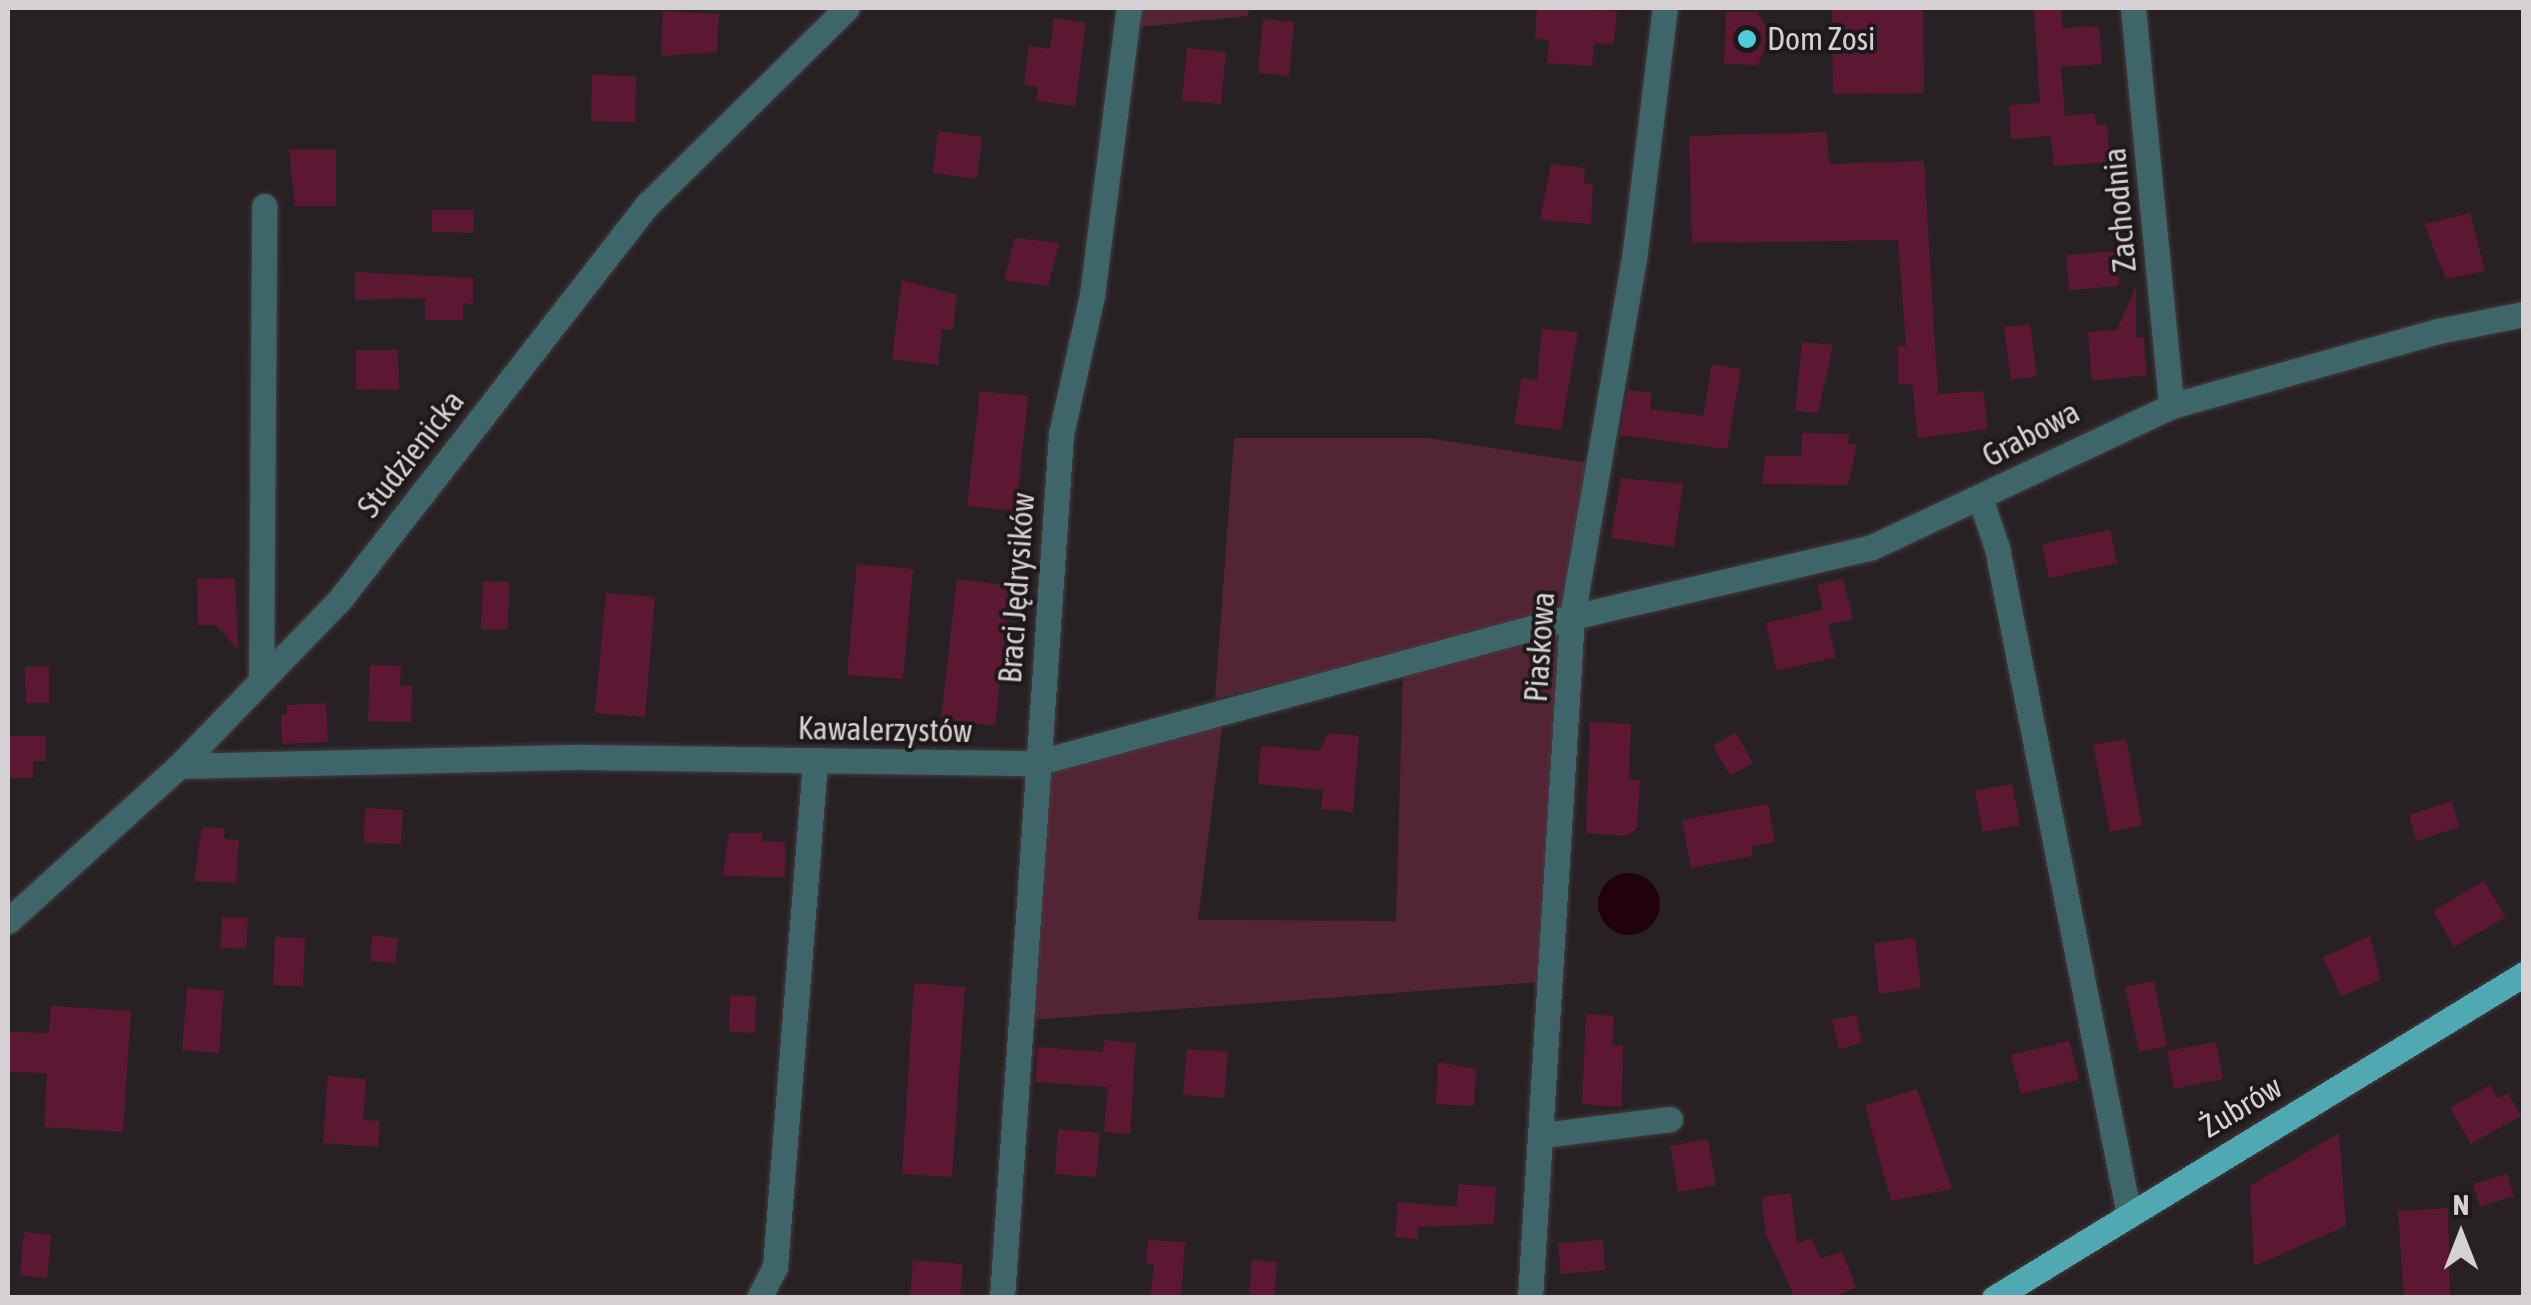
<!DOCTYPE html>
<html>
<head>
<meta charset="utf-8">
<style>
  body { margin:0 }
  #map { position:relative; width:2531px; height:1305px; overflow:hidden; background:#282123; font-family:"Asap Condensed",sans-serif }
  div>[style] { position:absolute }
  .green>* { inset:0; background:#532433 }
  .water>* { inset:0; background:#21010c }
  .round { border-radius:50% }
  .building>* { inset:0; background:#5c1832 }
  .roads { filter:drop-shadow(0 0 2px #443d3f) drop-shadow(0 0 2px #443d3f) }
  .minor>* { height:25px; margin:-12.5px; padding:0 12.5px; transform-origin:12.5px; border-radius:12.5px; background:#3e666a }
  .major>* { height:25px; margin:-12.5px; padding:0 12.5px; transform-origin:12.5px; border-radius:12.5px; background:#4fa8b2 }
  .dots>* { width:28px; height:28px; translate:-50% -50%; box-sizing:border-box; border:5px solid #1e1819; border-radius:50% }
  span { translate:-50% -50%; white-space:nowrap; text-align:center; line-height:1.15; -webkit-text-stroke:8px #1e1819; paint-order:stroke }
  .poi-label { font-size:32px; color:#d5d0d1 }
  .left { translate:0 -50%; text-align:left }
  .street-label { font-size:32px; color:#d5d0d1 }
  .frame { position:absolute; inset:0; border:10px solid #d5d0d1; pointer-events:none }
  .north { position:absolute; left:2411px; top:1185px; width:100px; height:100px; -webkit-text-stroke:8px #1e1819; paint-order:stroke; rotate:0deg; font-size:28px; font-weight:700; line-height:40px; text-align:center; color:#d5d0d1 }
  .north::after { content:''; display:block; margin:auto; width:35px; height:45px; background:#d5d0d1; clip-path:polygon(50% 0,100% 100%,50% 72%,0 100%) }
</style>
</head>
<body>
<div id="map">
  <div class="green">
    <i style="clip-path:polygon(1142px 8px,1249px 8px,1248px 16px,1140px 27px)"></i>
    <i style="clip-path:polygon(1234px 438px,1428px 438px,1588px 463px,1564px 613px,1215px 699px)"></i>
    <i style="clip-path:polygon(1562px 628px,1541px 982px,1030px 1020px,1044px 769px,1223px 720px,1198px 920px,1396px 921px,1403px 671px)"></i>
  </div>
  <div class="water">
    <i class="round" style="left:1598px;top:873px;width:62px;height:62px"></i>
  </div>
  <div class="building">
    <i style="clip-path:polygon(1537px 8px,1617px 11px,1614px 44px,1594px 43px,1592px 66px,1547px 63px,1549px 40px,1535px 39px)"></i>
    <i style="clip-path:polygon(1832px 8px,1923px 8px,1924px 93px,1833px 94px)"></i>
    <i style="clip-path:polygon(2034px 8px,2061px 8px,2063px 28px,2099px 26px,2102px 64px,2061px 67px,2065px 116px,2095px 113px,2096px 125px,2107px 124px,2110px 162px,2054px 166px,2051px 136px,2011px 139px,2009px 105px,2040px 103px)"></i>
    <i style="clip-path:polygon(663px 11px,719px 14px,717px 52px,661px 56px)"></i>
    <i style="clip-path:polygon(1726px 12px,1757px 12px,1770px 33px,1758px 65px,1724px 64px)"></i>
    <i style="clip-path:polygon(1054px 18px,1086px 23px,1075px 106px,1036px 101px,1038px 87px,1024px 84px,1029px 46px,1050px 49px)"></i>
    <i style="clip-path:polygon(1263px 19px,1294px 22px,1289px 76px,1258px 73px)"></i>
    <i style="clip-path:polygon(1187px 48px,1226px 52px,1221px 104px,1182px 101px)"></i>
    <i style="clip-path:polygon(592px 75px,636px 76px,635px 122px,591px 121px)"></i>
    <i style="clip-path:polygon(938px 131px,982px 137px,977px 179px,933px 173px)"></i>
    <i style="clip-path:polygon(1827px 132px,1829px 164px,1924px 161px,1938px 394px,1983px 391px,1988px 429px,1918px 438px,1912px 384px,1898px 384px,1898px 346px,1906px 346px,1898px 240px,1692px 243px,1689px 136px)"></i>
    <i style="clip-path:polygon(289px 149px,336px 149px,336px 206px,295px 206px)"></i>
    <i style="clip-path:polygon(1551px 164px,1585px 168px,1584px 183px,1593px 184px,1591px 224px,1540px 220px)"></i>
    <i style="clip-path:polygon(432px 210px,474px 210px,473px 233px,432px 232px)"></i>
    <i style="clip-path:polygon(2470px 213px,2485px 271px,2446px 279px,2424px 224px)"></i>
    <i style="clip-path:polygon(1015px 238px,1059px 243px,1048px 286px,1004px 280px)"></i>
    <i style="clip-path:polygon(2116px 251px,2119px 286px,2069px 290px,2066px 255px)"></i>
    <i style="clip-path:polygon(355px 272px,473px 278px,473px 304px,463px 303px,463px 320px,425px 320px,425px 298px,355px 300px)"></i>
    <i style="clip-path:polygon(902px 280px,957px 295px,953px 330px,942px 329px,938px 365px,892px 359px)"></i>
    <i style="clip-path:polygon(2136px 286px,2136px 338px,2144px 337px,2147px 375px,2092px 381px,2088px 332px,2117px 330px)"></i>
    <i style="clip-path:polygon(2030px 324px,2037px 376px,2011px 380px,2004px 327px)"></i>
    <i style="clip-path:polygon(1542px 329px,1578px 332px,1561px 430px,1514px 424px,1522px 378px,1537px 380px)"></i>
    <i style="clip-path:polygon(1802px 342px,1833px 345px,1818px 413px,1795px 411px)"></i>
    <i style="clip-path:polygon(356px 350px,398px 350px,399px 389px,356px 390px)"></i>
    <i style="clip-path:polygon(1712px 364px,1741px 369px,1727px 449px,1620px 435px,1628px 390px,1652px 393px,1650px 409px,1703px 416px)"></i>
    <i style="clip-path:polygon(980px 391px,1028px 396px,1016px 511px,967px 506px)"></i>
    <i style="clip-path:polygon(1802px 433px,1849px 434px,1848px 444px,1857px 445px,1848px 485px,1762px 484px,1765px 456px,1801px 456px)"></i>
    <i style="clip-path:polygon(1621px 478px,1683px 484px,1674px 547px,1611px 538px)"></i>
    <i style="clip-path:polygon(2110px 530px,2117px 563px,2049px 578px,2042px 544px)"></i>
    <i style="clip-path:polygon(857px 564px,913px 569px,903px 679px,847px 675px)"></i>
    <i style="clip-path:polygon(235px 578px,238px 650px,216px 625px,198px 625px,197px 579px)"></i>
    <i style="clip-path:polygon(957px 579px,1011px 586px,995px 726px,941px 719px)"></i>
    <i style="clip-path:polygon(1843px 579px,1853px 619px,1828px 624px,1836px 657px,1777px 671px,1766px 623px,1823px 610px,1817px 585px)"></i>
    <i style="clip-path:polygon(483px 581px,509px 582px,508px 630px,481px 629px)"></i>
    <i style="clip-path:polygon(606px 593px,655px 597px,645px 717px,595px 713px)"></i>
    <i style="clip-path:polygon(370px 665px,401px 666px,400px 685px,412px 686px,411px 722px,368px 721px)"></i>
    <i style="clip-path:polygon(49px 666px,49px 703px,26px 703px,25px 667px)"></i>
    <i style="clip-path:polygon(326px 703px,328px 742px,282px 744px,281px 715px,287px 715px,287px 705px)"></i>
    <i style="clip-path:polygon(1590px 722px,1631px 724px,1629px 779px,1640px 780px,1637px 829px,1625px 836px,1586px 833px)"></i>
    <i style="clip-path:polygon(1328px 733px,1359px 736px,1353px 812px,1321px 809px,1323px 790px,1258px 784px,1261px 746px,1320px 751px)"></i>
    <i style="clip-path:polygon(1736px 733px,1753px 763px,1730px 776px,1713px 745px)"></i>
    <i style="clip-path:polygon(8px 736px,46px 736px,46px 761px,33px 761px,33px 778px,8px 778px)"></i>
    <i style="clip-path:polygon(2126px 739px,2142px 825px,2110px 832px,2093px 745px)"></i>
    <i style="clip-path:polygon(2012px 784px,2020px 825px,1983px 832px,1975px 791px)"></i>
    <i style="clip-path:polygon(2452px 801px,2459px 827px,2416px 841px,2409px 815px)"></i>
    <i style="clip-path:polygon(1768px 804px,1775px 842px,1751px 847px,1753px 856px,1691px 868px,1682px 820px)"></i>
    <i style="clip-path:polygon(365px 808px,403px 810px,401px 844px,364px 843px)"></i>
    <i style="clip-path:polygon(202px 827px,225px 828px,224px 839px,239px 840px,236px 883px,194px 881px)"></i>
    <i style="clip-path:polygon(729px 833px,762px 833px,762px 841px,785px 842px,785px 877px,723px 876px)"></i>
    <i style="clip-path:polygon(2484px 881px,2506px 917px,2454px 947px,2433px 911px)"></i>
    <i style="clip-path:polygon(222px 917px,248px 918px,246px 949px,220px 948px)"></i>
    <i style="clip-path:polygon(372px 935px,398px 938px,395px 963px,370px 961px)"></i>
    <i style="clip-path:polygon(2370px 936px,2381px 980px,2341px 996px,2323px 957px)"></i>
    <i style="clip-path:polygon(275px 937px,305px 938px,303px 986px,273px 985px)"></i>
    <i style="clip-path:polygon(1915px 938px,1921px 988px,1879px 994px,1874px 943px)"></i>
    <i style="clip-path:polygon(2154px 981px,2167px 1046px,2139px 1052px,2125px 987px)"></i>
    <i style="clip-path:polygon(914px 983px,965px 987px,952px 1177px,902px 1174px)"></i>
    <i style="clip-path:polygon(187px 988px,224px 991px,219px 1053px,182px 1050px)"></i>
    <i style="clip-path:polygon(730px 995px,756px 996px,755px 1033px,729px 1032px)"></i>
    <i style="clip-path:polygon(51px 1006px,131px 1011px,123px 1132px,44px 1127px,47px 1073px,8px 1072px,8px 1032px,49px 1033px)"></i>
    <i style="clip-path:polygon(1586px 1014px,1614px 1016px,1612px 1045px,1623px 1046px,1622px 1107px,1582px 1104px)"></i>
    <i style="clip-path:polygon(1856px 1015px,1862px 1043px,1839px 1049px,1832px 1020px)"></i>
    <i style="clip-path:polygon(1104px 1040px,1136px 1043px,1130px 1134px,1104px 1132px,1108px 1087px,1035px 1082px,1038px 1047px,1103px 1052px)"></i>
    <i style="clip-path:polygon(2069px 1041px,2079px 1080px,2021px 1094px,2011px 1055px)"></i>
    <i style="clip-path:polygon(2216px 1042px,2223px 1079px,2174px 1089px,2167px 1051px)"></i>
    <i style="clip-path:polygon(1187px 1049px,1228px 1052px,1224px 1098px,1183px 1095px)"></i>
    <i style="clip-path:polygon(1438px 1062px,1476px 1069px,1474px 1106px,1436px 1104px)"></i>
    <i style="clip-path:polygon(328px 1076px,366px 1079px,363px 1120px,380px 1121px,378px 1147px,323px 1143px)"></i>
    <i style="clip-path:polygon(2490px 1085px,2498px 1099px,2508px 1093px,2521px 1116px,2471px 1144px,2450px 1108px)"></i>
    <i style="clip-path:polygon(1917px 1089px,1952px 1189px,1891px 1201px,1865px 1105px)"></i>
    <i style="clip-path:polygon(1058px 1129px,1100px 1133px,1096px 1177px,1055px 1174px)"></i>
    <i style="clip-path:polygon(2339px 1133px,2346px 1226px,2254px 1266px,2250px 1186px)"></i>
    <i style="clip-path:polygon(1708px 1139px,1716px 1185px,1678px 1192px,1670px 1146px)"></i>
    <i style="clip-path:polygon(2507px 1174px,2514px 1196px,2480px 1207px,2473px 1184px)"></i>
    <i style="clip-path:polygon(1458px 1184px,1496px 1187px,1494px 1224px,1418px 1227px,1418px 1239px,1395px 1237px,1398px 1202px,1457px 1207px)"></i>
    <i style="clip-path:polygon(1791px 1193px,1797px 1243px,1812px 1238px,1820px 1259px,1842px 1251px,1856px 1288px,1831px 1298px,1795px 1298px,1766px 1234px,1761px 1197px)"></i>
    <i style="clip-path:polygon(2448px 1208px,2450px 1298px,2404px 1298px,2398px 1211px)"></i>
    <i style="clip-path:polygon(24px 1232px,51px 1235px,47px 1278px,20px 1275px)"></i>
    <i style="clip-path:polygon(1148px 1240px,1185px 1242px,1181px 1298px,1150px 1298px,1154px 1264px,1146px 1263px)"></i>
    <i style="clip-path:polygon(1603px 1240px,1605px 1270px,1561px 1274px,1558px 1243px)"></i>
    <i style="clip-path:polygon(913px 1260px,963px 1264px,960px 1298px,910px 1298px)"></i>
    <i style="clip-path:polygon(1252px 1260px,1277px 1262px,1274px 1298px,1249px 1298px)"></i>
  </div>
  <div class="roads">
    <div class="minor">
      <i style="left:2133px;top:8px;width:400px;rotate:84.5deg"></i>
      <i style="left:1980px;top:498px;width:53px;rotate:71.2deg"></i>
      <i style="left:1997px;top:548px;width:680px;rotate:78.81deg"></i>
      <i style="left:261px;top:681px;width:475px;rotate:-89.6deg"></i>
      <i style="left:179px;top:766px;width:404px;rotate:-1.3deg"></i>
      <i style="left:583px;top:757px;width:453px;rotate:0.8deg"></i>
      <i style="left:1036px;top:763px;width:556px;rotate:-15.24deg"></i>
      <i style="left:1572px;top:617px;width:308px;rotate:-13.1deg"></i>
      <i style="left:1872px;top:547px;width:331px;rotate:-25.2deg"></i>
      <i style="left:2171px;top:406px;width:277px;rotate:-15.7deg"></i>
      <i style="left:2438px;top:331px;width:88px;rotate:-11.2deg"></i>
      <i style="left:8px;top:921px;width:231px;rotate:-42.2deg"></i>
      <i style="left:179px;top:766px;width:233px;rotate:-46deg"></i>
      <i style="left:341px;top:598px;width:499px;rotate:-52.1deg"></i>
      <i style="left:648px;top:204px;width:279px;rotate:-44.6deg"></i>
      <i style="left:1542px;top:1135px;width:129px;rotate:-7.1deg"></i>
      <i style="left:759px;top:1298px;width:35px;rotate:-63deg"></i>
      <i style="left:775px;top:1267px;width:507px;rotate:-85.47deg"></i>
      <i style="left:1002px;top:1298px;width:866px;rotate:-86.09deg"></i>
      <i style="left:1061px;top:434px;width:142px;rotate:-77.4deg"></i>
      <i style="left:1092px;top:295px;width:289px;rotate:-82.7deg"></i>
      <i style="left:1530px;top:1298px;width:682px;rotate:-86.47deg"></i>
      <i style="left:1572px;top:617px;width:363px;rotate:-80.2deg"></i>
      <i style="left:1634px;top:259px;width:253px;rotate:-83deg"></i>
    </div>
    <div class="major">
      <i style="left:1994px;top:1298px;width:621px;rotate:-31.44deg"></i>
    </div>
  </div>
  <div class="dots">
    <i style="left:1747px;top:39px;background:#52cbd9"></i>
  </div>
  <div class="poi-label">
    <span class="left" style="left:1767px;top:39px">Dom Zosi</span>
  </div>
  <div class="street-label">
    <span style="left:2120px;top:210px;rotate:-95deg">Zachodnia</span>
    <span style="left:2031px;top:434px;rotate:-28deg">Grabowa</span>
    <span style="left:411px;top:454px;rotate:-52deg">Studzienicka</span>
    <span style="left:1017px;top:588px;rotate:-86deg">Braci Jędrysików</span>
    <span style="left:1540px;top:647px;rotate:-86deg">Piaskowa</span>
    <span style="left:885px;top:730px;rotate:1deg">Kawalerzystów</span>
    <span style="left:2241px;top:1107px;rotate:-31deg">Żubrów</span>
  </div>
  <div class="frame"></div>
  <div class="north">N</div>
</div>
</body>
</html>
